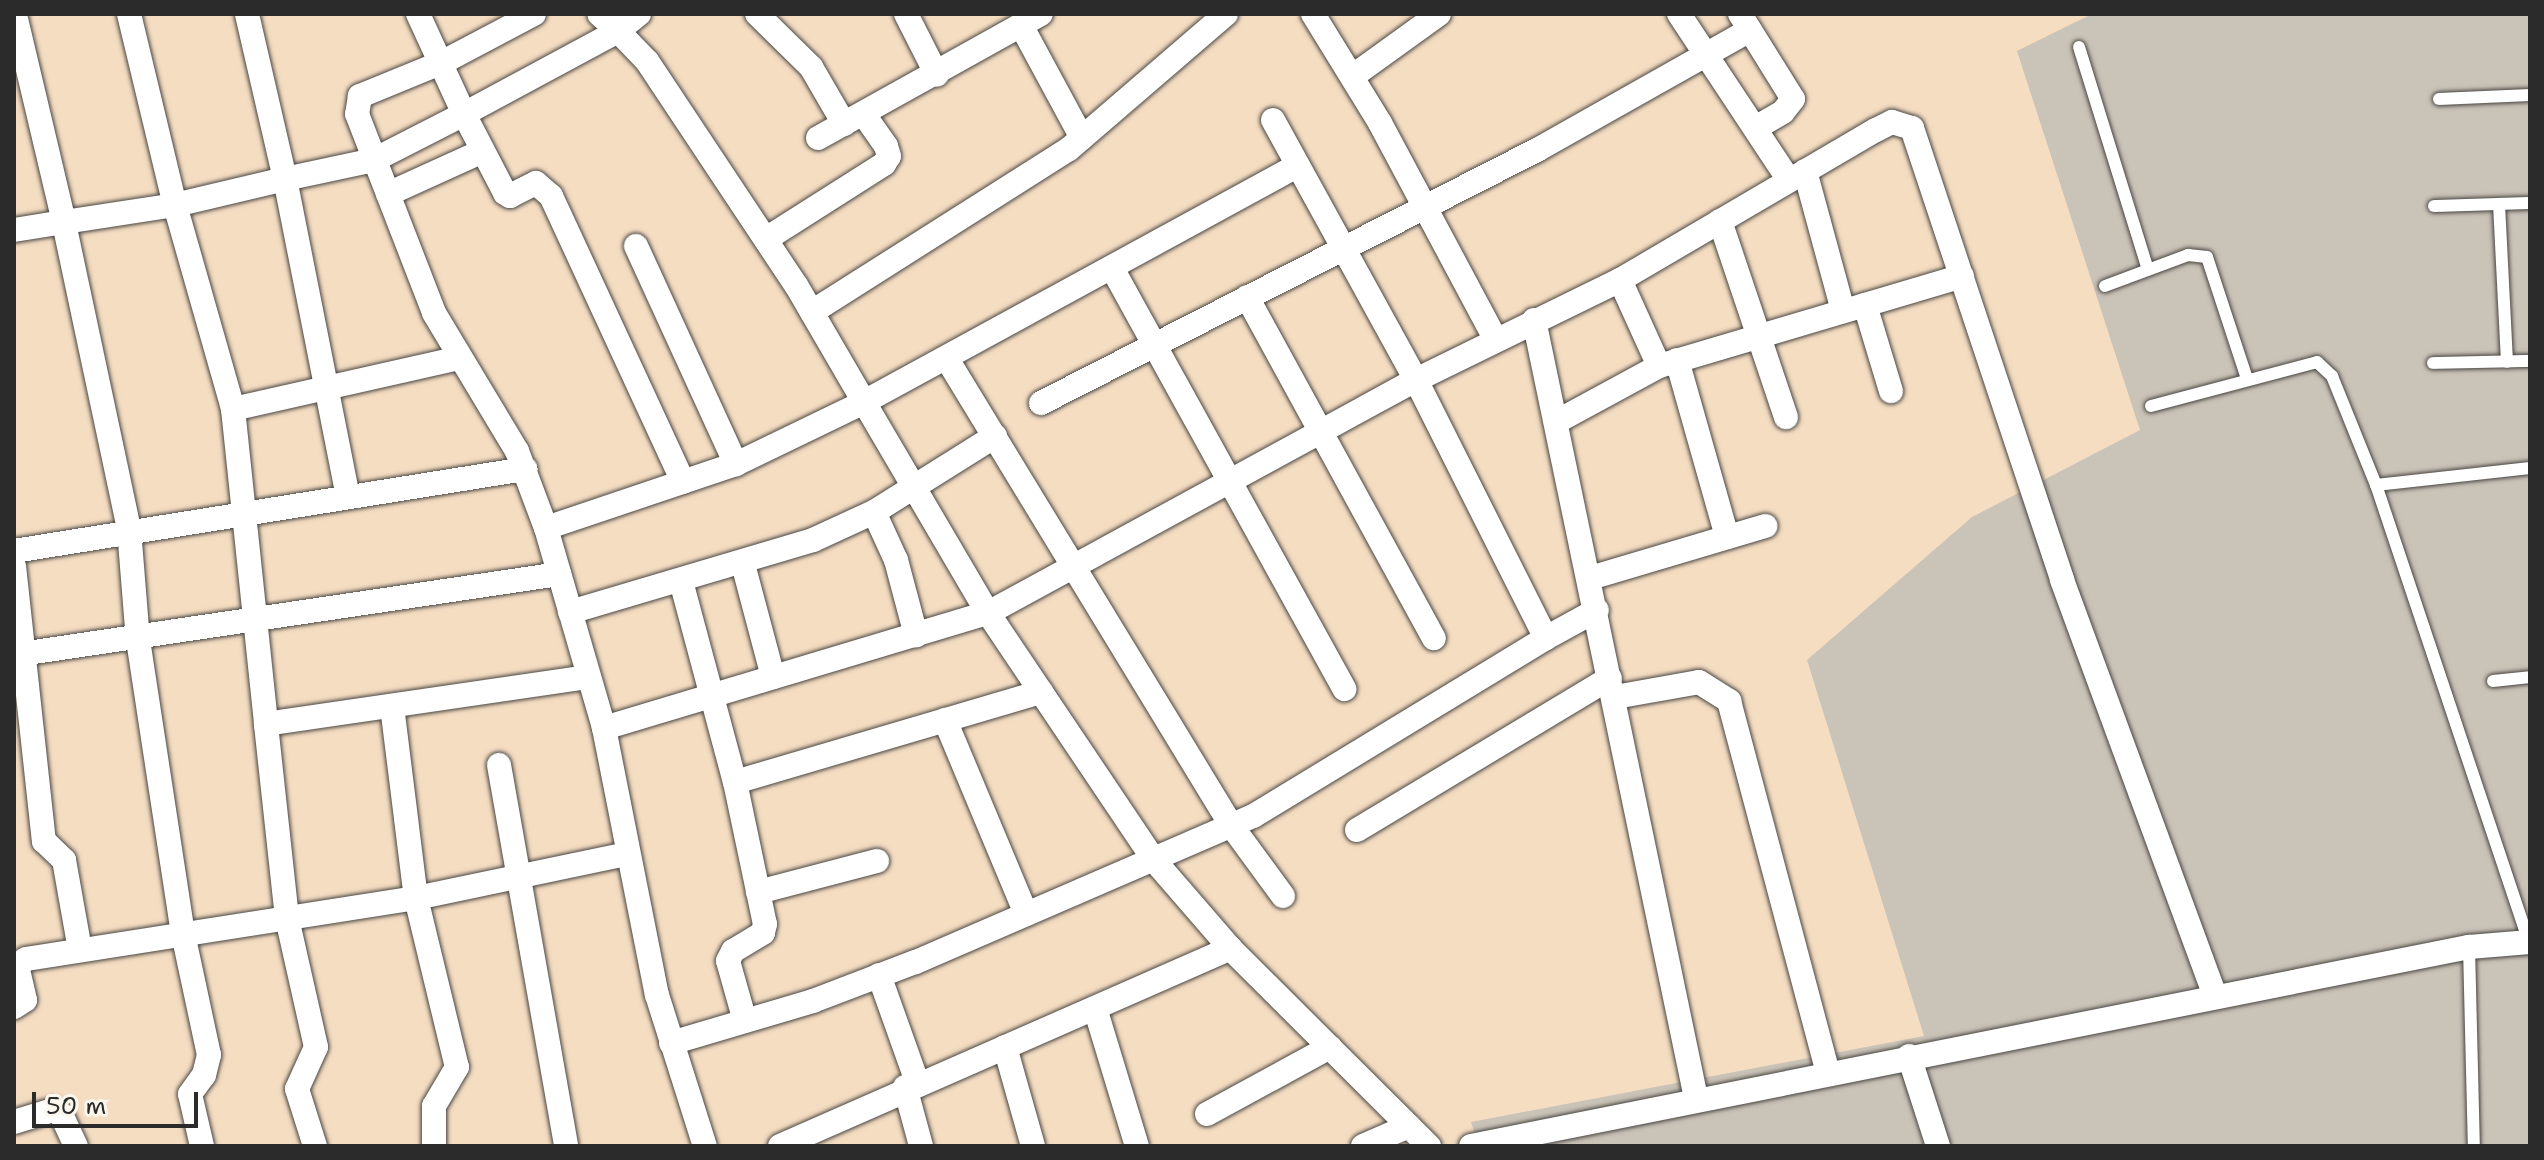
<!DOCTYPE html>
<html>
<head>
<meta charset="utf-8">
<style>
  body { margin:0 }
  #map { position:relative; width:2544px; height:1160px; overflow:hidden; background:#f5ddc2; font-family:"Shantell Sans",sans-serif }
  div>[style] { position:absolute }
  .industrial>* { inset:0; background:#cac3b8 }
  .roads { filter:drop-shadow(0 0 2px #494642) drop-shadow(0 0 2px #494642) }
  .lane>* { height:12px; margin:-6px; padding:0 6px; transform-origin:6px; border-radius:6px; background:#fff }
  .street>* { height:24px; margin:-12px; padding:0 12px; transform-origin:12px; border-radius:12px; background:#fff }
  span { translate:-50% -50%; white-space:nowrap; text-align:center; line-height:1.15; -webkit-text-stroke:6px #fbf7ec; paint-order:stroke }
  .frame { position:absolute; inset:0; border:16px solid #2b2b2b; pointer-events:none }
  .scale { position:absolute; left:32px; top:1092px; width:166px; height:36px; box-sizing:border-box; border:4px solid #2b2b2b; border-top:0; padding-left:10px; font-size:24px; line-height:28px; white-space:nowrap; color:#2b2b2b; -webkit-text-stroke:6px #fbf7ec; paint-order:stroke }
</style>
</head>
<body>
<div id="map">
  <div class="industrial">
    <i style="clip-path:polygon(2092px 14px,2530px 14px,2530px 1146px,1479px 1146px,1471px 1122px,1924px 1036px,1807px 660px,1972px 517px,2140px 430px,2017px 51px)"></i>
  </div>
  <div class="roads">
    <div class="lane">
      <i style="left:2079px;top:47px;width:233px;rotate:72.8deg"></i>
      <i style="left:2439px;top:99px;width:91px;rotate:-2.5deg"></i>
      <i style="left:2499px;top:204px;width:158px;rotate:87.1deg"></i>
      <i style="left:2434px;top:206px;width:96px;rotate:-1.8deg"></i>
      <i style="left:2105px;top:286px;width:89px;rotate:-20.5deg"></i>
      <i style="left:2188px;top:255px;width:19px;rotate:6deg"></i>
      <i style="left:2207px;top:257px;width:128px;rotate:71.8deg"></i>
      <i style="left:2433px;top:363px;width:97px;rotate:-1.2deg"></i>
      <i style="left:2151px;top:406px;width:172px;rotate:-14.8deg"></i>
      <i style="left:2317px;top:362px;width:21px;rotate:43deg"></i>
      <i style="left:2332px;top:376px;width:118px;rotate:68deg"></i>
      <i style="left:2493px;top:681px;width:37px;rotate:-6deg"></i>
      <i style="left:2529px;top:942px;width:482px;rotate:-108.5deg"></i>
      <i style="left:2376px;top:485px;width:155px;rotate:-6.3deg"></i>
      <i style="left:2469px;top:947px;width:199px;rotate:88.6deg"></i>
    </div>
    <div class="street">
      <i style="left:129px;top:14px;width:196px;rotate:76.5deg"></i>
      <i style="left:175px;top:205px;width:113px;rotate:-13.3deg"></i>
      <i style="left:285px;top:179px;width:168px;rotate:-103deg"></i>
      <i style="left:418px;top:14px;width:110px;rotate:65.3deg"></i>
      <i style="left:464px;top:114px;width:175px;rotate:-28.3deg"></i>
      <i style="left:618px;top:31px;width:25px;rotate:-138deg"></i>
      <i style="left:534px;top:14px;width:103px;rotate:152.2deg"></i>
      <i style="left:443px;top:62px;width:90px;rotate:157.7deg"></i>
      <i style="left:360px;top:96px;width:18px;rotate:99deg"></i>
      <i style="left:357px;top:114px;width:213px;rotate:68.8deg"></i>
      <i style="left:434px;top:313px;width:161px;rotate:59deg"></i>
      <i style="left:517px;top:451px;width:82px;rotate:69.4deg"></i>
      <i style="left:546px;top:528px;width:208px;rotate:73.8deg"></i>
      <i style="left:604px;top:728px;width:272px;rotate:78.8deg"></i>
      <i style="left:657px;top:995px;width:158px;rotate:72.4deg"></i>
      <i style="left:639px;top:14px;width:27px;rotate:141deg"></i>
      <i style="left:618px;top:31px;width:42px;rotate:46deg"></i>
      <i style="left:647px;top:61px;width:269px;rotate:56.4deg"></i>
      <i style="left:796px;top:285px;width:135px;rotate:59.8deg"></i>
      <i style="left:864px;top:402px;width:494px;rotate:-28.6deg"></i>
      <i style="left:757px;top:14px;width:76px;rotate:44.5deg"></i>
      <i style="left:811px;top:67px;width:66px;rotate:59.9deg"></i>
      <i style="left:906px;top:14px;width:68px;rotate:63.1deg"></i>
      <i style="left:1313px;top:14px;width:128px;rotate:58.4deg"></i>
      <i style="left:1380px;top:123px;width:246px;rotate:61.9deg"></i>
      <i style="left:1679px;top:14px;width:199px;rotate:56.5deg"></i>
      <i style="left:1740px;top:14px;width:100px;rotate:58.1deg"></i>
      <i style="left:1793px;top:99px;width:16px;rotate:128deg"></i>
      <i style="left:1783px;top:112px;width:32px;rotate:150deg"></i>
      <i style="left:1022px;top:27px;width:126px;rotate:61.6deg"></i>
      <i style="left:1353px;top:76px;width:106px;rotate:-35.8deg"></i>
      <i style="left:1273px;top:120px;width:297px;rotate:61.2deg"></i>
      <i style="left:1416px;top:380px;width:227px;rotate:-26.1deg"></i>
      <i style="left:1620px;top:280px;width:297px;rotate:-30.4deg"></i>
      <i style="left:1876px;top:130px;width:18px;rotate:-27deg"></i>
      <i style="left:1892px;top:122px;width:21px;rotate:17deg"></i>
      <i style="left:1912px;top:128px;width:476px;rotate:71.6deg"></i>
      <i style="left:2062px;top:580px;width:443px;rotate:69.8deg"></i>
      <i style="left:818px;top:138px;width:255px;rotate:-29.1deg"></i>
      <i style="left:1805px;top:171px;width:145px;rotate:74.8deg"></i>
      <i style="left:388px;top:194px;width:104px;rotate:-24.4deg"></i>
      <i style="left:1720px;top:221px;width:207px;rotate:71.4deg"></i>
      <i style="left:14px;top:230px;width:51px;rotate:-9.1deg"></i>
      <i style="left:64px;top:222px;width:214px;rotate:-103.3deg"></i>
      <i style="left:766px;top:239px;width:140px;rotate:-32.4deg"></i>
      <i style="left:884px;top:164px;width:9px;rotate:-58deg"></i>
      <i style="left:889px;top:156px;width:10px;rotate:-107deg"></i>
      <i style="left:886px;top:146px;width:39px;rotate:-125deg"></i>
      <i style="left:636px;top:246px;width:240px;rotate:65.4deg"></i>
      <i style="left:1112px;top:268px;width:481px;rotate:61.1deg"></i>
      <i style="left:1620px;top:280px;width:94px;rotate:65.6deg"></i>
      <i style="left:1247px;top:297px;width:389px;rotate:61.3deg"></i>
      <i style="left:1865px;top:305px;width:90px;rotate:73.2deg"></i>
      <i style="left:812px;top:312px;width:304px;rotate:-32.4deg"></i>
      <i style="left:1069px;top:149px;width:207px;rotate:-40.7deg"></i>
      <i style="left:1534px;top:320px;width:795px;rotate:78.24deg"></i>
      <i style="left:947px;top:359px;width:546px;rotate:58.64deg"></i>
      <i style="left:1231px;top:825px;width:88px;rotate:53.8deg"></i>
      <i style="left:1677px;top:360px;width:184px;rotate:74.2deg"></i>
      <i style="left:1041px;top:403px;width:557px;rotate:-27.03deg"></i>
      <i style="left:1537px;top:150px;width:244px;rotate:-29.4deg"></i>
      <i style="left:233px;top:409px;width:232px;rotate:-12.7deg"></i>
      <i style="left:1556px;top:422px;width:117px;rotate:-28.5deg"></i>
      <i style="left:1659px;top:366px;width:316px;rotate:-16.5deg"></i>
      <i style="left:348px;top:497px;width:324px;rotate:-101.2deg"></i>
      <i style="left:285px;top:179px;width:91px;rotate:-12.1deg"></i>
      <i style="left:374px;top:160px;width:101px;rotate:-27.1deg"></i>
      <i style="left:464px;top:114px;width:89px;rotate:62.6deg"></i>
      <i style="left:505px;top:193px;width:6px;rotate:31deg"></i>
      <i style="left:510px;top:196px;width:29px;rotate:-27deg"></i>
      <i style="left:536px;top:183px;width:20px;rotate:41deg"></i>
      <i style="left:551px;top:196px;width:315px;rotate:65.2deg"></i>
      <i style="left:874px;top:512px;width:53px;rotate:65.4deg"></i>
      <i style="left:896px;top:560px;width:78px;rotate:75.1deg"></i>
      <i style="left:546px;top:528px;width:200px;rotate:-18.6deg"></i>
      <i style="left:736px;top:464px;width:142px;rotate:-25.8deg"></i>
      <i style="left:864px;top:402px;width:245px;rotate:59.6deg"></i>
      <i style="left:988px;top:613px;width:487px;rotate:-28.6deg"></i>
      <i style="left:1416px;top:380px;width:289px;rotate:63.3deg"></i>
      <i style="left:1546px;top:638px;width:343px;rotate:148.7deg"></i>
      <i style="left:1253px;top:816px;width:368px;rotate:156.6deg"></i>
      <i style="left:915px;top:962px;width:109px;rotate:159.1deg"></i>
      <i style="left:813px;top:1001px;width:148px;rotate:163.5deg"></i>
      <i style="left:14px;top:551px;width:518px;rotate:-9.12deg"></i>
      <i style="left:743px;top:564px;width:117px;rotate:75.1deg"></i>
      <i style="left:14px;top:566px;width:277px;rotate:83.8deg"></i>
      <i style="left:44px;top:841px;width:28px;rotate:44deg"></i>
      <i style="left:64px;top:860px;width:91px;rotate:79.9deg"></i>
      <i style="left:1590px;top:578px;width:183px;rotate:-16.5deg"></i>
      <i style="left:681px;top:581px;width:208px;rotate:75deg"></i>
      <i style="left:735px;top:782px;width:145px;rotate:78.1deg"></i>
      <i style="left:765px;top:924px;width:9px;rotate:103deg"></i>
      <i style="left:763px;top:933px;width:35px;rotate:149deg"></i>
      <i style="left:733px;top:951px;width:11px;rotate:117deg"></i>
      <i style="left:728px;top:961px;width:62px;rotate:74.2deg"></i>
      <i style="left:570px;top:612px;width:253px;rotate:-16.5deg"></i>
      <i style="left:813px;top:540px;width:67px;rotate:-24.7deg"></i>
      <i style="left:874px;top:512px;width:143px;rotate:-32.1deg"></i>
      <i style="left:1546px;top:638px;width:58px;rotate:-28.8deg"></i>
      <i style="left:14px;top:655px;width:551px;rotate:-8.45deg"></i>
      <i style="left:1615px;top:697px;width:85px;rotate:-10.1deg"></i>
      <i style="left:1699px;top:682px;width:36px;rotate:32deg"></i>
      <i style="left:1729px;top:701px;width:384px;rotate:75.1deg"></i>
      <i style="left:392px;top:706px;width:193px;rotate:82.9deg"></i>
      <i style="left:416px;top:898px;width:174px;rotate:76.4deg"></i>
      <i style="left:457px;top:1067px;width:45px;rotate:120.5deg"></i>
      <i style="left:434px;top:1106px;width:40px;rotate:90deg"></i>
      <i style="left:945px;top:720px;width:210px;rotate:67.3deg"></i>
      <i style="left:604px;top:728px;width:401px;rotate:-16.7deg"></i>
      <i style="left:988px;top:613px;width:296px;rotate:56.1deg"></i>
      <i style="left:1153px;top:859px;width:118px;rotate:49.1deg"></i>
      <i style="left:499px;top:765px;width:387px;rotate:80deg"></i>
      <i style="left:735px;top:782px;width:319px;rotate:-16.4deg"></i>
      <i style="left:1357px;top:830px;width:295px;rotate:-31deg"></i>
      <i style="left:758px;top:892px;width:123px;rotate:-14.6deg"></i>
      <i style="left:879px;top:975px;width:114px;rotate:70.4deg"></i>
      <i style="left:14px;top:1007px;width:13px;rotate:-32deg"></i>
      <i style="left:25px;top:1000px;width:35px;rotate:-103deg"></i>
      <i style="left:17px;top:966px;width:11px;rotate:-38deg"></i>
      <i style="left:26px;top:959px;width:395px;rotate:-8.9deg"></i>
      <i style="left:416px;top:898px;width:216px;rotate:-11.8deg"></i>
      <i style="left:1095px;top:1008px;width:144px;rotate:73.1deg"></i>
      <i style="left:1005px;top:1047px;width:103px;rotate:74.2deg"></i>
      <i style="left:1909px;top:1056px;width:95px;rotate:72.1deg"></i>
      <i style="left:905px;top:1087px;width:61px;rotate:74.8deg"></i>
      <i style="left:1207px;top:1114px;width:140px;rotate:-28.6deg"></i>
      <i style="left:14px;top:1122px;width:41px;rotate:-17.1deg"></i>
      <i style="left:53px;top:1110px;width:9px;rotate:27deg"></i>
      <i style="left:61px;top:1114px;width:35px;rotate:65deg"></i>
      <i style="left:202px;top:1146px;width:53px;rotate:-103deg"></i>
      <i style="left:190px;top:1094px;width:24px;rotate:-54deg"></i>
      <i style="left:204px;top:1075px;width:21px;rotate:-76deg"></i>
      <i style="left:209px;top:1055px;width:124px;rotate:-102.1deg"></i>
      <i style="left:183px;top:934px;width:296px;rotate:-98.7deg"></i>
      <i style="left:138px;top:641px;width:112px;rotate:-94.6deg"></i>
      <i style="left:129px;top:529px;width:314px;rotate:-102deg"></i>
      <i style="left:64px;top:222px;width:112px;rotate:-8.7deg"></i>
      <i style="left:175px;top:205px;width:212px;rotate:74.1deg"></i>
      <i style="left:233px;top:409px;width:317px;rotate:84deg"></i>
      <i style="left:315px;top:1146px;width:60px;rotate:-107.5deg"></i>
      <i style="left:297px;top:1089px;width:46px;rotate:-65.7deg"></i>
      <i style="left:316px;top:1047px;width:132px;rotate:-102.7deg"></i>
      <i style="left:287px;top:918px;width:195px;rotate:-96.2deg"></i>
      <i style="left:266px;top:724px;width:326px;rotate:-8.3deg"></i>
      <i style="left:780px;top:1146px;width:492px;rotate:-23.7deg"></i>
      <i style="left:1230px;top:948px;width:281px;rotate:44.9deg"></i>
      <i style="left:1363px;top:1146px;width:50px;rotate:-23.5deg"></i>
      <i style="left:1471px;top:1146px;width:1018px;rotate:-11.28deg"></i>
      <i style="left:2469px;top:947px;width:61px;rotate:-4.7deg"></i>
    </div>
  </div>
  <div class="frame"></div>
  <div class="scale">50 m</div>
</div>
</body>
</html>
